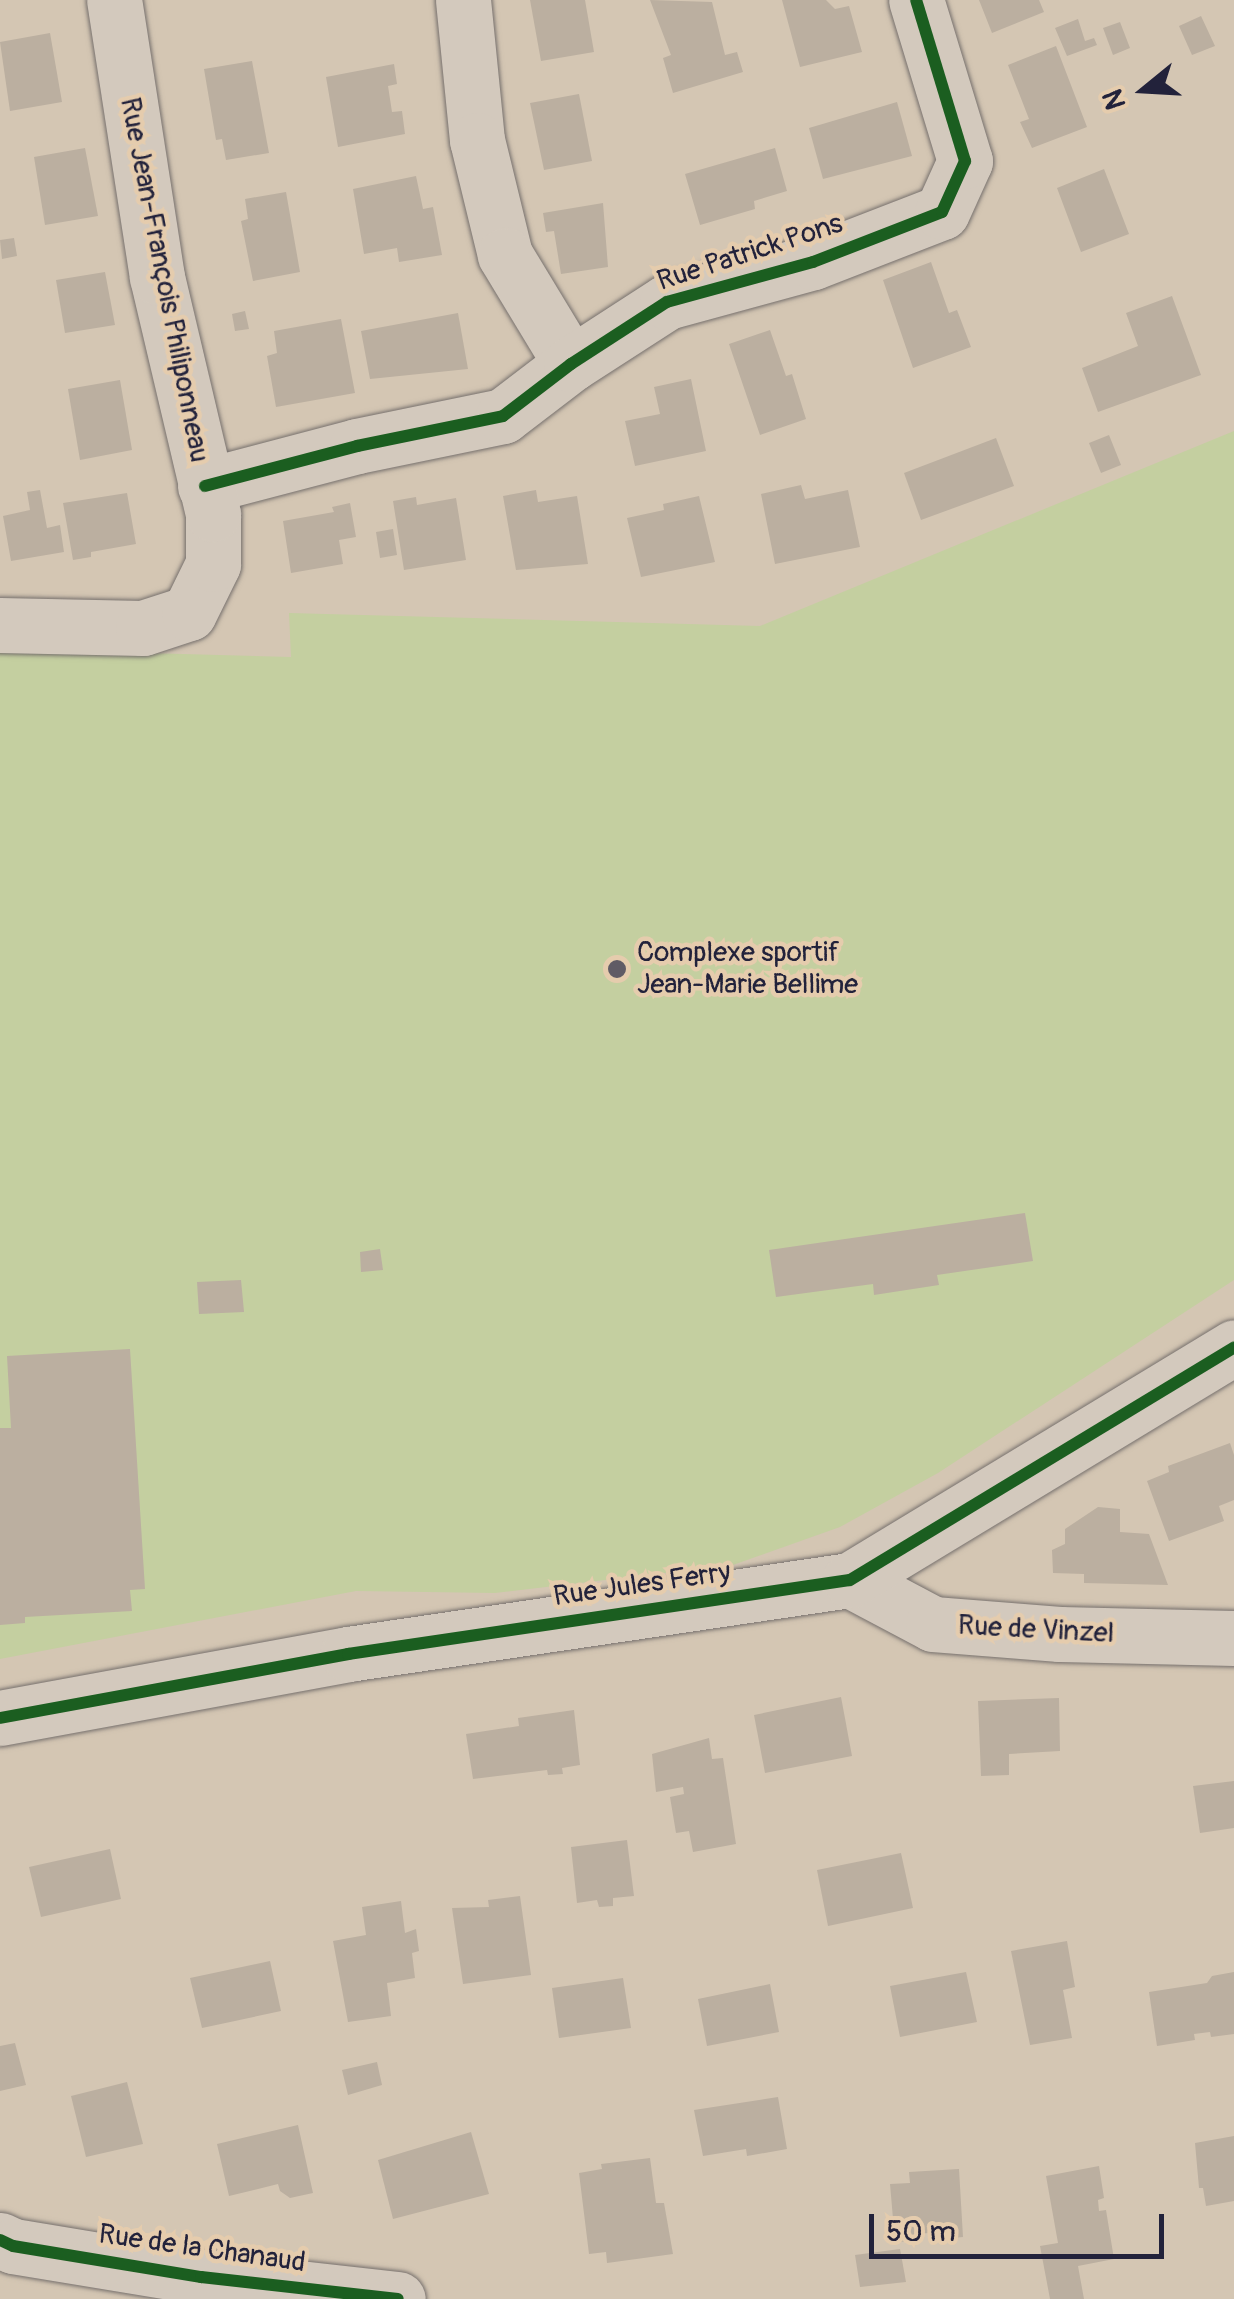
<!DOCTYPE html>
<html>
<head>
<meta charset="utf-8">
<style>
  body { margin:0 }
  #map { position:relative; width:1234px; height:2299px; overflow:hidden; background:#d4c6b3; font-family:Pangolin,sans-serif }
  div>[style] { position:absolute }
  .green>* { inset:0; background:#c4cfa0 }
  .building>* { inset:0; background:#bbafa0 }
  .roads { filter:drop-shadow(0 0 2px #76706d) drop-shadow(0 0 2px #76706d) }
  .minor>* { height:55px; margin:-27.5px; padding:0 27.5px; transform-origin:27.5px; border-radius:27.5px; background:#d3c9bd }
  .cycleway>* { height:12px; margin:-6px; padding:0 6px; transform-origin:6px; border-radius:6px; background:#1b5e20 }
  .dots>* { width:28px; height:28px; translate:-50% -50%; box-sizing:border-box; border:5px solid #e5ccad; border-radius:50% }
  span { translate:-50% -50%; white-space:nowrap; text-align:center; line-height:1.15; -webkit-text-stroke:9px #e5ccad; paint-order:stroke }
  .street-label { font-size:28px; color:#22223b }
  .poi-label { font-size:28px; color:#22223b }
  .left { translate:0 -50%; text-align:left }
  .north { position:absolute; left:1094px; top:40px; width:100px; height:100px; -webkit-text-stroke:8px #e5ccad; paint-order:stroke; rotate:252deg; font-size:28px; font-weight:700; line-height:40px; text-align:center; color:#22223b }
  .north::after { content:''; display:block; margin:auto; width:35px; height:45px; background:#22223b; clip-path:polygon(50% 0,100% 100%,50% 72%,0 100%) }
  .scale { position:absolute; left:869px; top:2214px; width:295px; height:45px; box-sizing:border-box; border:5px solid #22223b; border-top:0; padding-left:12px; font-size:30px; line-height:35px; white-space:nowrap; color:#22223b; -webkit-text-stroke:8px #e5ccad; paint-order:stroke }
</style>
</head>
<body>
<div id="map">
  <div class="green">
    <i style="clip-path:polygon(1234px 431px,1234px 1280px,938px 1473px,840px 1527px,733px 1565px,495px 1593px,356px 1591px,0 1659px,0 649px,291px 657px,289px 613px,760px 626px)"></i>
  </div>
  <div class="building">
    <i style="clip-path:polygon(530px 0,585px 0,594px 52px,541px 61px)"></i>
    <i style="clip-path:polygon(650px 0,712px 2px,725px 55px,737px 52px,743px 72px,673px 93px,663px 58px,671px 55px)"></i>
    <i style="clip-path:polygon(782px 0,826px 0,835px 9px,849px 6px,862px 52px,800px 67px)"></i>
    <i style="clip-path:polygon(979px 0,1039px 0,1044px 12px,992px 33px)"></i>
    <i style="clip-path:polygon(1201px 16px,1215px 46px,1192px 55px,1179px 26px)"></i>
    <i style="clip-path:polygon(1078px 19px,1085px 41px,1094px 38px,1097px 45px,1067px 56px,1055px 28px)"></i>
    <i style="clip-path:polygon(1120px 22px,1130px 48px,1113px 55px,1103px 28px)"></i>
    <i style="clip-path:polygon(50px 33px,62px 102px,10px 111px,0 42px)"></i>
    <i style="clip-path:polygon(1056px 46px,1087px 127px,1032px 148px,1020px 122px,1029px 119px,1008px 65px)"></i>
    <i style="clip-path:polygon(252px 61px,269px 153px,226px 160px,222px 139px,216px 140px,204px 69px)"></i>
    <i style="clip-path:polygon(394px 64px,397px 84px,388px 86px,392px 112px,402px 111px,405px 134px,338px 147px,326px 77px)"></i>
    <i style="clip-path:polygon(579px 94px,592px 161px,544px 170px,530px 103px)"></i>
    <i style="clip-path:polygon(897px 102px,912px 156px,823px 179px,809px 128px)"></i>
    <i style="clip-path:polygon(85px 148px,98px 216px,45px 225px,34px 157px)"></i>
    <i style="clip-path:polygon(775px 148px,787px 191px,754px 201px,755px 209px,700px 225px,685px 174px)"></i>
    <i style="clip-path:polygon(1104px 169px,1129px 234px,1081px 252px,1057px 188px)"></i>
    <i style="clip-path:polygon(416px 176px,423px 209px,433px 207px,442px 255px,399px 262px,397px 248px,364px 254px,353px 189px)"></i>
    <i style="clip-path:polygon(286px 192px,300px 272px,253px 281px,241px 221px,248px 219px,245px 199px)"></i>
    <i style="clip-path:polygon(603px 203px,608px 267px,561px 274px,554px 231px,546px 232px,543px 213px)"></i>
    <i style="clip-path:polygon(14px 238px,17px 256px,2px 259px,0 240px)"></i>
    <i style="clip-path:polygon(931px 262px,949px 313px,957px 310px,971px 347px,913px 368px,883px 280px)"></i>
    <i style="clip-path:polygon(105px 272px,115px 325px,65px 333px,56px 280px)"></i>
    <i style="clip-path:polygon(1172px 296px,1201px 375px,1098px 412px,1082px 368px,1138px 346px,1126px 313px)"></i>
    <i style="clip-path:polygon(245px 311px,249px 329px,235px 331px,232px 314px)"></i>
    <i style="clip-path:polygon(458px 313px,468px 369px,370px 379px,361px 331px)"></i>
    <i style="clip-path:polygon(341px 319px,355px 393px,276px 407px,267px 356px,277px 353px,274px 331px)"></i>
    <i style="clip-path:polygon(770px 330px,786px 376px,792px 374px,806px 419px,760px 435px,729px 344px)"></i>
    <i style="clip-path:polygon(691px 379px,706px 451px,635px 466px,625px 421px,660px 414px,654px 387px)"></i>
    <i style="clip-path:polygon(120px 380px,132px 450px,80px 460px,68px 389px)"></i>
    <i style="clip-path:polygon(1109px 435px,1121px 465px,1101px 473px,1089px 443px)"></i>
    <i style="clip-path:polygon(996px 438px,1014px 486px,921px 520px,904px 473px)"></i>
    <i style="clip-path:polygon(801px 485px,805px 499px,848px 490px,860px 547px,775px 564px,761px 494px)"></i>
    <i style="clip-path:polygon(40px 490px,47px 528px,60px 525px,64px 552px,11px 561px,3px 516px,30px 510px,27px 492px)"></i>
    <i style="clip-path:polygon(536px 490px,538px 502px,577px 496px,588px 564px,516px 570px,503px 496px)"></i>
    <i style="clip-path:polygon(127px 493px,136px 544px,91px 552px,91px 557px,73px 560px,63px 503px)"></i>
    <i style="clip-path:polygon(699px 496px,715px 562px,641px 577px,627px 518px,664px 510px,663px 504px)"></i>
    <i style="clip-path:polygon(416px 497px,417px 505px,456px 498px,466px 560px,404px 570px,393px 501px)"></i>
    <i style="clip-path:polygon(350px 503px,356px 537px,339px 540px,343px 564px,291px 573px,283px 521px,334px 512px,332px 507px)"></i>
    <i style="clip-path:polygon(393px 529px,397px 555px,380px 558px,376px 532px)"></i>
    <i style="clip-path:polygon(1025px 1213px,1033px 1261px,937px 1275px,939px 1285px,874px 1295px,873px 1284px,776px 1297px,769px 1250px)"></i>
    <i style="clip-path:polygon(380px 1249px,383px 1270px,361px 1272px,360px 1252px)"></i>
    <i style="clip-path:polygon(241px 1280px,244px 1312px,199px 1314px,197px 1282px)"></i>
    <i style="clip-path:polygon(130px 1349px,145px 1589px,130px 1590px,132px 1611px,25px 1617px,25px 1623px,0 1625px,0 1428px,11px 1428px,7px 1356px)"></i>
    <i style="clip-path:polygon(1230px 1443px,1234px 1455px,1234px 1500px,1219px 1506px,1224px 1521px,1169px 1541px,1147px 1481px,1169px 1472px,1168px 1466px)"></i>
    <i style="clip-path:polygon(1098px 1507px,1120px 1509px,1120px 1532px,1149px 1534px,1168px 1585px,1084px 1583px,1084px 1574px,1053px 1573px,1052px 1550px,1065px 1544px,1065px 1529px)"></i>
    <i style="clip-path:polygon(841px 1697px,852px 1756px,765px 1773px,754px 1715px)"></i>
    <i style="clip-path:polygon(1059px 1698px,1060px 1751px,1009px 1754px,1009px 1775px,981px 1776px,978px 1701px)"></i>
    <i style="clip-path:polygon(574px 1710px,580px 1765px,562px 1768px,563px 1774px,548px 1775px,547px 1770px,473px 1779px,466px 1734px,519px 1726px,518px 1718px)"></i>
    <i style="clip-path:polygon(709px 1738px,712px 1759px,723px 1758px,736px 1844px,693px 1852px,689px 1831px,676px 1833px,670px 1797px,684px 1794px,683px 1787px,656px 1792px,652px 1754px)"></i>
    <i style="clip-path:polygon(1234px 1781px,1234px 1828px,1200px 1833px,1193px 1786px)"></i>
    <i style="clip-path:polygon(627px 1840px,634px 1896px,613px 1898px,613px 1906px,599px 1907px,597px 1900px,577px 1903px,571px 1847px)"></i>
    <i style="clip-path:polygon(110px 1849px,121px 1899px,41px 1917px,29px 1867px)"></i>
    <i style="clip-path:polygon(901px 1853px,913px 1908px,828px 1926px,817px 1870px)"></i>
    <i style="clip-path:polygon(520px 1896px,531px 1975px,463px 1984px,452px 1908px,489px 1907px,488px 1900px)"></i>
    <i style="clip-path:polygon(401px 1901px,405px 1933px,416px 1929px,419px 1951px,412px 1953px,415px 1978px,387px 1983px,391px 2016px,348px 2022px,333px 1941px,366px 1935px,362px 1907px)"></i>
    <i style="clip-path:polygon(1067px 1941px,1075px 1987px,1063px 1990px,1072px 2038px,1030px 2045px,1011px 1951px)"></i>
    <i style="clip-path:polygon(270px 1961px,281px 2011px,202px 2028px,190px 1978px)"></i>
    <i style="clip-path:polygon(966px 1972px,977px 2022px,900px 2037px,890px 1986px)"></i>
    <i style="clip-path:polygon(1234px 1972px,1234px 2034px,1211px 2037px,1210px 2032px,1194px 2034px,1195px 2040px,1157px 2046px,1149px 1992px,1207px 1983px,1212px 1976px)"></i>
    <i style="clip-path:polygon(623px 1978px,631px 2028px,559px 2038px,552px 1988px)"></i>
    <i style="clip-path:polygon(770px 1984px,779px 2032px,707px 2046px,698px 1999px)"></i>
    <i style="clip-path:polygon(15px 2043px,26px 2085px,0 2091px,0 2046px)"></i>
    <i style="clip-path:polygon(377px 2062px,382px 2085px,348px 2095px,342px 2070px)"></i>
    <i style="clip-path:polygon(127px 2082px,143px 2144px,86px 2157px,71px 2096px)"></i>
    <i style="clip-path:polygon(778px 2097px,787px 2149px,747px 2156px,746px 2149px,703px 2156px,694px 2110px)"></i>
    <i style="clip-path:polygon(298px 2125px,313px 2193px,290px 2198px,280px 2191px,278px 2184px,229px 2196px,217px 2144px)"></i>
    <i style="clip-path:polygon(471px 2132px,489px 2194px,393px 2219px,378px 2160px)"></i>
    <i style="clip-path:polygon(1234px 2136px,1234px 2201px,1206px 2206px,1203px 2188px,1199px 2188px,1195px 2143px)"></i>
    <i style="clip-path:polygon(650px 2158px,656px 2203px,664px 2203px,673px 2254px,607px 2263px,606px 2252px,589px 2254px,579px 2173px,602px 2169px,601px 2164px)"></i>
    <i style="clip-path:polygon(1099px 2166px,1104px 2198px,1098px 2200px,1099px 2211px,1106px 2210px,1114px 2259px,1078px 2266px,1084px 2299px,1050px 2299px,1040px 2246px,1058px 2243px,1046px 2176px)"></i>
    <i style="clip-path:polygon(959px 2169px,963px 2237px,931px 2240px,929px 2233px,915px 2234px,915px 2241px,895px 2242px,890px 2184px,910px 2183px,909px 2172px)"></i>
    <i style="clip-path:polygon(900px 2249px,906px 2282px,860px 2287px,855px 2255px)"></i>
  </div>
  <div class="roads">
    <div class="minor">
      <i style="left:463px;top:0;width:141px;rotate:84.3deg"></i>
      <i style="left:477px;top:140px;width:118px;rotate:76.3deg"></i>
      <i style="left:505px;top:255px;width:127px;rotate:58.8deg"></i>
      <i style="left:205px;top:486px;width:157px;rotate:-14.7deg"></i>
      <i style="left:357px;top:446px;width:149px;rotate:-11.6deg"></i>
      <i style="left:503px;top:416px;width:86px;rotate:-37.4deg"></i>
      <i style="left:571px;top:364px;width:114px;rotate:-32.9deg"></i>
      <i style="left:667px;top:302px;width:151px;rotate:-15.3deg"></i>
      <i style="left:813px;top:262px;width:138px;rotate:-21.2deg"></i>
      <i style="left:942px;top:212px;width:56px;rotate:-65.7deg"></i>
      <i style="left:965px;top:161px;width:168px;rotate:-106.9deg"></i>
      <i style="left:0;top:625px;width:143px;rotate:1.2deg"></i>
      <i style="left:143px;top:628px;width:48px;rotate:-18.1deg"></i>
      <i style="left:189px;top:613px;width:55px;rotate:-63.9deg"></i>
      <i style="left:213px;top:564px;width:50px;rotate:-90deg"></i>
      <i style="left:213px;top:514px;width:244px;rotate:-103.3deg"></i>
      <i style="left:157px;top:277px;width:280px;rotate:-98.8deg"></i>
      <i style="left:850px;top:1580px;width:94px;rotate:27.9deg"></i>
      <i style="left:933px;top:1624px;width:127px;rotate:4.5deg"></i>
      <i style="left:1060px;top:1634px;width:174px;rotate:1.3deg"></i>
      <i style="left:0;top:1718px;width:354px;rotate:-10.4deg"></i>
      <i style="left:348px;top:1654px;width:507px;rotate:-8.39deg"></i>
      <i style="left:850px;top:1580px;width:449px;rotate:-31.2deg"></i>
      <i style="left:0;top:2240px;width:14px;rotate:25deg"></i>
      <i style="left:13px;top:2246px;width:191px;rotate:9.4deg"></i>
      <i style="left:201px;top:2277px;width:198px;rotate:6.4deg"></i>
    </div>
  </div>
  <div class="cycleway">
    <i style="left:205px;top:486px;width:157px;rotate:-14.7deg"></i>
    <i style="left:357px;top:446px;width:149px;rotate:-11.6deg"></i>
    <i style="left:503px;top:416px;width:86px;rotate:-37.4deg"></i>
    <i style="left:571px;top:364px;width:114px;rotate:-32.9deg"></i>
    <i style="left:667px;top:302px;width:151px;rotate:-15.3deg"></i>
    <i style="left:813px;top:262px;width:138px;rotate:-21.2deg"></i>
    <i style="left:942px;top:212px;width:56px;rotate:-65.7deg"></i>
    <i style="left:965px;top:161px;width:168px;rotate:-106.9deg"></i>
    <i style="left:0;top:1718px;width:354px;rotate:-10.4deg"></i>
    <i style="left:348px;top:1654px;width:507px;rotate:-8.39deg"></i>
    <i style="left:850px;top:1580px;width:449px;rotate:-31.2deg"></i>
    <i style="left:0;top:2240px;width:14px;rotate:25deg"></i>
    <i style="left:13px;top:2246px;width:191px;rotate:9.4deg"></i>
    <i style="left:201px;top:2277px;width:198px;rotate:6.4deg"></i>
  </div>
  <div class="dots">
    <i style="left:617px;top:969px;background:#605b65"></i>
  </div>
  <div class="street-label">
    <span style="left:750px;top:253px;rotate:-18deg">Rue Patrick Pons</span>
    <span style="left:164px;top:280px;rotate:79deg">Rue Jean-François Philiponneau</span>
    <span style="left:642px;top:1585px;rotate:-8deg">Rue Jules Ferry</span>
    <span style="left:1036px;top:1630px;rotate:3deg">Rue de Vinzel</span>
    <span style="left:202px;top:2249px;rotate:8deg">Rue de la Chanaud</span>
  </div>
  <div class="poi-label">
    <span class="left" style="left:637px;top:969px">Complexe sportif<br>Jean-Marie Bellime</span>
  </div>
  <div class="north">N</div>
  <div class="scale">50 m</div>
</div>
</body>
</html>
